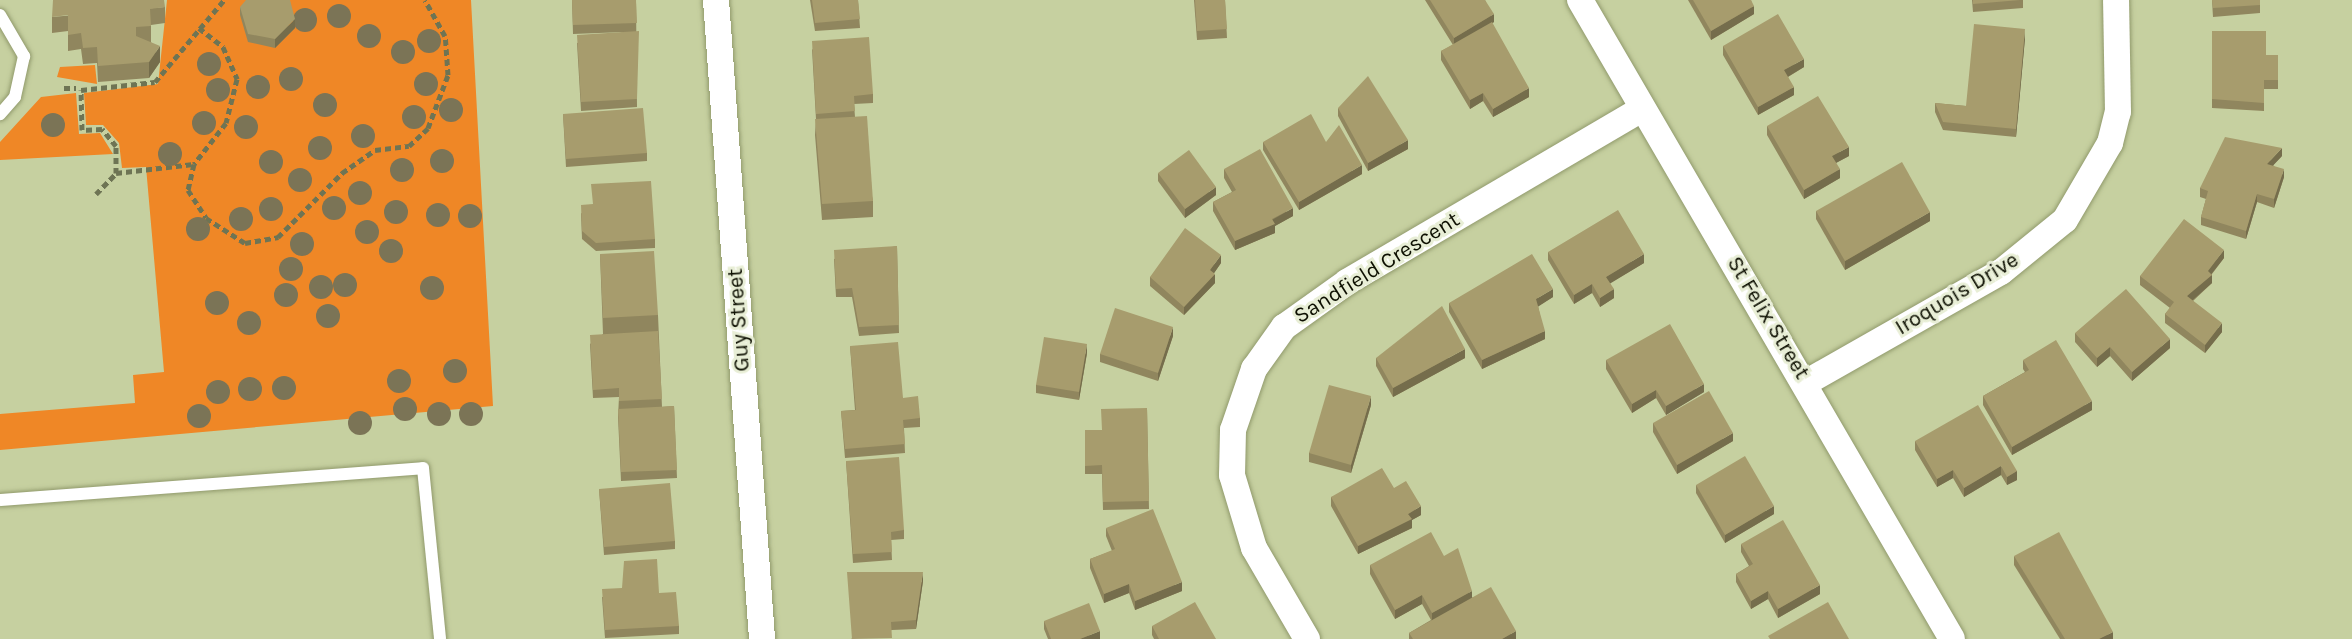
<!DOCTYPE html>
<html>
<head>
<meta charset="utf-8">
<style>
  body { margin:0 }
  #map { position:relative; width:2352px; height:639px; overflow:hidden; background:#c6d0a0; font-family:Karla,sans-serif }
  div>[style] { position:absolute }
  .green>* { inset:0; background:#ef8726 }
  .path>* { height:5px; margin-top:-2.5px; transform-origin:0; background:repeating-linear-gradient(90deg,#6e7454 0 6px,transparent 0 10px) }
  .roads { filter:drop-shadow(0 0 2px #919a6c) drop-shadow(0 0 2px #919a6c) }
  .lane>* { height:12px; margin:-6px; padding:0 6px; transform-origin:6px; border-radius:6px; background:#fff }
  .street>* { height:26px; margin:-13px; padding:0 13px; transform-origin:13px; border-radius:13px; background:#fff }
  .trees>* { width:24px; height:24px; margin:-12px; border-radius:50%; background:#7b7456 }
  .wall>* { inset:0; background:#90865e }
  .shaded-wall>* { inset:0; background:#756d4c }
  .building>* { inset:0; background:#a79c6d }
  span { translate:-50% -50%; white-space:nowrap; text-align:center; line-height:1.15; -webkit-text-stroke:6px #e8eed6; paint-order:stroke }
  .street-label { font-size:22px; color:#0d0f01 }
</style>
</head>
<body>
<div id="map">
  <div class="green">
    <i style="clip-path:polygon(167px 0,471px 0,493px 406px,0 450px,0 414px,135px 403px,133px 375px,164px 372px,146px 167px,122px 168px,119px 143px,103px 125px,86px 125px,84px 93px,158px 84px)"></i>
    <i style="clip-path:polygon(95px 65px,97px 84px,57px 77px,60px 67px)"></i>
    <i style="clip-path:polygon(76px 93px,79px 134px,100px 133px,113px 154px,0 160px,0 142px,41px 97px)"></i>
  </div>
  <div class="path">
    <i style="left:199px;top:28px;width:31px;rotate:38deg"></i>
    <i style="left:223px;top:47px;width:35px;rotate:66deg"></i>
    <i style="left:237px;top:79px;width:45px;rotate:104deg"></i>
    <i style="left:226px;top:123px;width:52px;rotate:128deg"></i>
    <i style="left:194px;top:164px;width:27px;rotate:103deg"></i>
    <i style="left:188px;top:190px;width:33px;rotate:57deg"></i>
    <i style="left:206px;top:218px;width:46px;rotate:32.7deg"></i>
    <i style="left:245px;top:243px;width:34px;rotate:-10deg"></i>
    <i style="left:278px;top:237px;width:91px;rotate:-45deg"></i>
    <i style="left:342px;top:173px;width:40px;rotate:-34.9deg"></i>
    <i style="left:375px;top:150px;width:34px;rotate:-7deg"></i>
    <i style="left:409px;top:146px;width:26px;rotate:-43deg"></i>
    <i style="left:428px;top:128px;width:57px;rotate:-69.3deg"></i>
    <i style="left:448px;top:75px;width:39px;rotate:-94deg"></i>
    <i style="left:445px;top:36px;width:41px;rotate:-119.1deg"></i>
    <i style="left:64px;top:88px;width:12px"></i>
    <i style="left:116px;top:173px;width:27px;rotate:-90deg"></i>
    <i style="left:116px;top:146px;width:22px;rotate:-129deg"></i>
    <i style="left:102px;top:129px;width:20px;rotate:177deg"></i>
    <i style="left:82px;top:130px;width:40px;rotate:-91.4deg"></i>
    <i style="left:81px;top:90px;width:74px;rotate:-6.2deg"></i>
    <i style="left:155px;top:82px;width:107px;rotate:-49.9deg"></i>
    <i style="left:96px;top:194px;width:29px;rotate:-46deg"></i>
    <i style="left:116px;top:173px;width:78px;rotate:-6.7deg"></i>
  </div>
  <div class="roads">
    <div class="lane">
      <i style="left:0;top:15px;width:48px;rotate:59.7deg"></i>
      <i style="left:24px;top:56px;width:42px;rotate:102.4deg"></i>
      <i style="left:15px;top:97px;width:23px;rotate:131deg"></i>
      <i style="left:0;top:500px;width:424px;rotate:-4.3deg"></i>
      <i style="left:423px;top:468px;width:172px;rotate:84.3deg"></i>
    </div>
    <div class="street">
      <i style="left:716px;top:0;width:641px;rotate:85.88deg"></i>
      <i style="left:1580px;top:0;width:739px;rotate:59.79deg"></i>
      <i style="left:1807px;top:382px;width:223px;rotate:-29.6deg"></i>
      <i style="left:2001px;top:272px;width:82px;rotate:-39.1deg"></i>
      <i style="left:2065px;top:220px;width:89px;rotate:-59.7deg"></i>
      <i style="left:2110px;top:143px;width:32px;rotate:-76deg"></i>
      <i style="left:2118px;top:112px;width:112px;rotate:-91deg"></i>
      <i style="left:1307px;top:639px;width:105px;rotate:-120.2deg"></i>
      <i style="left:1254px;top:548px;width:76px;rotate:-106.8deg"></i>
      <i style="left:1232px;top:475px;width:45px;rotate:-88.7deg"></i>
      <i style="left:1233px;top:430px;width:65px;rotate:-71deg"></i>
      <i style="left:1254px;top:369px;width:52px;rotate:-54.5deg"></i>
      <i style="left:1284px;top:327px;width:77px;rotate:-35.5deg"></i>
      <i style="left:1347px;top:282px;width:342px;rotate:-30.4deg"></i>
    </div>
  </div>
  <div class="trees">
    <i style="left:339px;top:16px"></i>
    <i style="left:305px;top:20px"></i>
    <i style="left:369px;top:36px"></i>
    <i style="left:429px;top:41px"></i>
    <i style="left:403px;top:52px"></i>
    <i style="left:209px;top:64px"></i>
    <i style="left:291px;top:79px"></i>
    <i style="left:426px;top:84px"></i>
    <i style="left:258px;top:87px"></i>
    <i style="left:218px;top:90px"></i>
    <i style="left:325px;top:105px"></i>
    <i style="left:451px;top:110px"></i>
    <i style="left:414px;top:117px"></i>
    <i style="left:204px;top:123px"></i>
    <i style="left:53px;top:125px"></i>
    <i style="left:246px;top:127px"></i>
    <i style="left:363px;top:136px"></i>
    <i style="left:320px;top:148px"></i>
    <i style="left:170px;top:154px"></i>
    <i style="left:442px;top:161px"></i>
    <i style="left:271px;top:162px"></i>
    <i style="left:402px;top:170px"></i>
    <i style="left:300px;top:180px"></i>
    <i style="left:360px;top:193px"></i>
    <i style="left:334px;top:208px"></i>
    <i style="left:271px;top:209px"></i>
    <i style="left:396px;top:212px"></i>
    <i style="left:438px;top:215px"></i>
    <i style="left:470px;top:216px"></i>
    <i style="left:241px;top:219px"></i>
    <i style="left:198px;top:229px"></i>
    <i style="left:367px;top:232px"></i>
    <i style="left:302px;top:244px"></i>
    <i style="left:391px;top:251px"></i>
    <i style="left:291px;top:269px"></i>
    <i style="left:345px;top:285px"></i>
    <i style="left:321px;top:287px"></i>
    <i style="left:432px;top:288px"></i>
    <i style="left:286px;top:295px"></i>
    <i style="left:217px;top:303px"></i>
    <i style="left:328px;top:316px"></i>
    <i style="left:249px;top:323px"></i>
    <i style="left:455px;top:371px"></i>
    <i style="left:399px;top:381px"></i>
    <i style="left:284px;top:388px"></i>
    <i style="left:250px;top:389px"></i>
    <i style="left:218px;top:392px"></i>
    <i style="left:405px;top:409px"></i>
    <i style="left:439px;top:414px"></i>
    <i style="left:471px;top:414px"></i>
    <i style="left:199px;top:416px"></i>
    <i style="left:360px;top:423px"></i>
  </div>
  <div class="wall">
    <i style="clip-path:polygon(572px 0,636px 0,637px 107px,581px 111px,577px 43px,624px 32px,573px 34px)"></i>
    <i style="clip-path:polygon(810px 0,858px 0,860px 28px,815px 31px)"></i>
    <i style="clip-path:polygon(1194px 0,1225px 0,1227px 38px,1197px 40px)"></i>
    <i style="clip-path:polygon(1425px 0,1485px 0,1494px 22px,1492px 23px,1529px 97px,1493px 117px,1483px 101px,1470px 109px,1441px 60px,1441px 51px,1453px 45px)"></i>
    <i style="clip-path:polygon(1688px 0,1751px 0,1754px 14px,1711px 40px)"></i>
    <i style="clip-path:polygon(1972px 0,2023px 0,2023px 8px,1973px 12px)"></i>
    <i style="clip-path:polygon(2212px 0,2260px 0,2260px 13px,2213px 17px)"></i>
    <i style="clip-path:polygon(165px 7px,165px 23px,151px 25px,151px 42px,160px 62px,149px 78px,98px 82px,97px 63px,83px 64px,81px 49px,68px 51px,68px 31px,52px 33px,52px 17px)"></i>
    <i style="clip-path:polygon(240px 7px,295px 28px,275px 48px,248px 42px,240px 15px)"></i>
    <i style="clip-path:polygon(2212px 31px,2266px 55px,2278px 55px,2278px 89px,2264px 89px,2264px 111px,2212px 108px)"></i>
    <i style="clip-path:polygon(2025px 38px,2016px 137px,1943px 130px,1935px 112px,1935px 103px,1966px 106px)"></i>
    <i style="clip-path:polygon(1723px 46px,1804px 67px,1788px 77px,1794px 95px,1758px 115px,1723px 55px)"></i>
    <i style="clip-path:polygon(812px 49px,873px 94px,873px 103px,854px 104px,855px 117px,873px 201px,873px 217px,822px 220px,815px 135px,816px 119px)"></i>
    <i style="clip-path:polygon(1338px 108px,1408px 149px,1368px 171px,1338px 116px)"></i>
    <i style="clip-path:polygon(563px 114px,647px 153px,647px 161px,566px 167px)"></i>
    <i style="clip-path:polygon(1767px 126px,1849px 156px,1836px 163px,1840px 178px,1804px 199px,1767px 135px)"></i>
    <i style="clip-path:polygon(1263px 142px,1362px 174px,1299px 210px,1263px 150px)"></i>
    <i style="clip-path:polygon(2282px 156px,2273px 165px,2284px 177px,2274px 208px,2257px 202px,2246px 239px,2201px 225px,2201px 217px,2206px 199px,2200px 197px,2200px 188px)"></i>
    <i style="clip-path:polygon(1224px 169px,1293px 216px,1275px 226px,1275px 233px,1235px 250px,1213px 211px,1213px 202px,1232px 192px,1224px 178px)"></i>
    <i style="clip-path:polygon(1158px 173px,1216px 195px,1185px 218px,1158px 181px)"></i>
    <i style="clip-path:polygon(1816px 211px,1930px 221px,1845px 270px,1816px 219px)"></i>
    <i style="clip-path:polygon(581px 213px,655px 239px,655px 248px,596px 251px,582px 239px)"></i>
    <i style="clip-path:polygon(897px 246px,899px 333px,859px 336px,852px 297px,836px 297px,834px 259px)"></i>
    <i style="clip-path:polygon(1548px 252px,1644px 263px,1610px 283px,1614px 298px,1600px 307px,1592px 293px,1574px 304px,1548px 260px)"></i>
    <i style="clip-path:polygon(600px 254px,658px 315px,662px 407px,674px 406px,677px 478px,621px 481px,618px 417px,619px 397px,593px 398px,590px 344px,603px 334px)"></i>
    <i style="clip-path:polygon(2224px 258px,2212px 274px,2212px 283px,2193px 301px,2222px 332px,2205px 353px,2165px 323px,2165px 314px,2170px 308px,2140px 285px,2140px 276px)"></i>
    <i style="clip-path:polygon(1221px 263px,1214px 273px,1215px 283px,1184px 315px,1150px 286px,1150px 277px)"></i>
    <i style="clip-path:polygon(1553px 297px,1538px 306px,1545px 339px,1482px 369px,1449px 312px,1449px 303px)"></i>
    <i style="clip-path:polygon(2075px 333px,2170px 348px,2132px 381px,2110px 356px,2097px 367px,2075px 342px)"></i>
    <i style="clip-path:polygon(1173px 336px,1158px 381px,1100px 362px,1100px 354px)"></i>
    <i style="clip-path:polygon(850px 346px,903px 398px,920px 418px,920px 427px,904px 428px,905px 453px,845px 458px,841px 411px,855px 410px)"></i>
    <i style="clip-path:polygon(1087px 353px,1079px 400px,1036px 393px,1036px 385px)"></i>
    <i style="clip-path:polygon(1376px 358px,1465px 358px,1393px 397px,1376px 366px)"></i>
    <i style="clip-path:polygon(1606px 360px,1704px 392px,1666px 415px,1656px 398px,1632px 413px,1606px 369px)"></i>
    <i style="clip-path:polygon(2023px 360px,2092px 410px,2012px 455px,1983px 405px,1983px 396px,2025px 372px,2023px 369px)"></i>
    <i style="clip-path:polygon(1371px 405px,1351px 473px,1309px 462px,1309px 453px)"></i>
    <i style="clip-path:polygon(1147px 408px,1149px 509px,1103px 510px,1102px 474px,1085px 474px,1085px 430px,1102px 430px)"></i>
    <i style="clip-path:polygon(1653px 423px,1733px 441px,1677px 474px,1653px 432px)"></i>
    <i style="clip-path:polygon(1915px 441px,2017px 471px,2017px 480px,2007px 485px,2001px 475px,1964px 497px,1953px 478px,1937px 487px,1915px 450px)"></i>
    <i style="clip-path:polygon(846px 461px,904px 530px,904px 539px,891px 540px,892px 560px,853px 563px)"></i>
    <i style="clip-path:polygon(1696px 485px,1774px 514px,1725px 543px,1696px 493px)"></i>
    <i style="clip-path:polygon(1394px 488px,1421px 515px,1412px 520px,1412px 528px,1358px 554px,1331px 506px,1331px 497px)"></i>
    <i style="clip-path:polygon(599px 489px,675px 541px,675px 549px,604px 555px)"></i>
    <i style="clip-path:polygon(1106px 528px,1182px 591px,1135px 610px,1129px 593px,1104px 603px,1090px 568px,1090px 559px,1112px 551px,1106px 536px)"></i>
    <i style="clip-path:polygon(1741px 544px,1820px 594px,1778px 618px,1768px 599px,1751px 609px,1736px 582px,1736px 574px,1749px 566px,1741px 552px)"></i>
    <i style="clip-path:polygon(1444px 556px,1472px 597px,1516px 639px,1409px 639px,1409px 633px,1431px 620px,1422px 604px,1395px 619px,1370px 574px,1370px 565px)"></i>
    <i style="clip-path:polygon(2014px 556px,2113px 639px,2060px 639px,2014px 565px)"></i>
    <i style="clip-path:polygon(923px 581px,916px 629px,892px 630px,851px 639px)"></i>
    <i style="clip-path:polygon(659px 593px,679px 626px,679px 634px,605px 638px,602px 597px)"></i>
    <i style="clip-path:polygon(1044px 621px,1100px 639px,1048px 639px,1044px 629px)"></i>
    <i style="clip-path:polygon(1152px 626px,1216px 639px,1154px 639px,1152px 635px)"></i>
  </div>
  <div class="shaded-wall">
    <i style="clip-path:polygon(1754px 6px,1754px 14px,1711px 40px,1711px 31px)"></i>
    <i style="clip-path:polygon(1494px 14px,1494px 22px,1454px 47px,1454px 38px)"></i>
    <i style="clip-path:polygon(295px 19px,295px 28px,275px 48px,275px 39px)"></i>
    <i style="clip-path:polygon(2025px 29px,2025px 38px,2016px 137px,2016px 129px)"></i>
    <i style="clip-path:polygon(160px 46px,160px 62px,149px 78px,149px 62px)"></i>
    <i style="clip-path:polygon(1804px 59px,1804px 67px,1784px 79px,1784px 70px)"></i>
    <i style="clip-path:polygon(1794px 87px,1794px 95px,1758px 115px,1758px 107px)"></i>
    <i style="clip-path:polygon(1529px 88px,1529px 97px,1493px 117px,1493px 109px)"></i>
    <i style="clip-path:polygon(1483px 93px,1483px 101px,1470px 109px,1470px 100px)"></i>
    <i style="clip-path:polygon(1408px 140px,1408px 149px,1368px 171px,1368px 163px)"></i>
    <i style="clip-path:polygon(1849px 147px,1849px 156px,1832px 165px,1832px 156px)"></i>
    <i style="clip-path:polygon(2282px 148px,2282px 156px,2267px 172px,2267px 164px)"></i>
    <i style="clip-path:polygon(1362px 165px,1362px 174px,1299px 210px,1299px 202px)"></i>
    <i style="clip-path:polygon(1840px 169px,1840px 178px,1804px 199px,1804px 190px)"></i>
    <i style="clip-path:polygon(2284px 169px,2284px 177px,2274px 208px,2274px 199px)"></i>
    <i style="clip-path:polygon(1216px 187px,1216px 195px,1185px 218px,1185px 209px)"></i>
    <i style="clip-path:polygon(2257px 194px,2257px 202px,2246px 239px,2246px 231px)"></i>
    <i style="clip-path:polygon(1293px 208px,1293px 216px,1275px 226px,1275px 233px,1235px 250px,1235px 241px)"></i>
    <i style="clip-path:polygon(1930px 212px,1930px 221px,1845px 270px,1845px 261px)"></i>
    <i style="clip-path:polygon(2224px 250px,2224px 258px,2209px 277px,2212px 275px,2212px 283px,2187px 305px,2187px 296px)"></i>
    <i style="clip-path:polygon(1644px 254px,1644px 263px,1606px 286px,1606px 277px)"></i>
    <i style="clip-path:polygon(1221px 255px,1221px 263px,1210px 279px,1210px 270px)"></i>
    <i style="clip-path:polygon(1215px 274px,1215px 283px,1184px 315px,1184px 307px)"></i>
    <i style="clip-path:polygon(1592px 284px,1592px 293px,1574px 304px,1574px 295px)"></i>
    <i style="clip-path:polygon(1553px 289px,1553px 297px,1536px 308px,1536px 299px)"></i>
    <i style="clip-path:polygon(1614px 289px,1614px 298px,1600px 307px,1600px 298px)"></i>
    <i style="clip-path:polygon(2222px 323px,2222px 332px,2205px 353px,2205px 345px)"></i>
    <i style="clip-path:polygon(1173px 327px,1173px 336px,1158px 381px,1158px 373px)"></i>
    <i style="clip-path:polygon(1545px 331px,1545px 339px,1482px 369px,1482px 360px)"></i>
    <i style="clip-path:polygon(2170px 339px,2170px 348px,2132px 381px,2132px 372px)"></i>
    <i style="clip-path:polygon(1087px 344px,1087px 353px,1079px 400px,1079px 392px)"></i>
    <i style="clip-path:polygon(2110px 347px,2110px 356px,2097px 367px,2097px 358px)"></i>
    <i style="clip-path:polygon(1465px 349px,1465px 358px,1393px 397px,1393px 388px)"></i>
    <i style="clip-path:polygon(1704px 384px,1704px 392px,1666px 415px,1666px 406px)"></i>
    <i style="clip-path:polygon(1656px 390px,1656px 398px,1632px 413px,1632px 404px)"></i>
    <i style="clip-path:polygon(1371px 396px,1371px 405px,1351px 473px,1351px 465px)"></i>
    <i style="clip-path:polygon(2092px 401px,2092px 410px,2012px 455px,2012px 447px)"></i>
    <i style="clip-path:polygon(1733px 433px,1733px 441px,1677px 474px,1677px 465px)"></i>
    <i style="clip-path:polygon(2001px 466px,2001px 475px,1964px 497px,1964px 488px)"></i>
    <i style="clip-path:polygon(1953px 470px,1953px 478px,1937px 487px,1937px 479px)"></i>
    <i style="clip-path:polygon(2017px 471px,2017px 480px,2007px 485px,2007px 477px)"></i>
    <i style="clip-path:polygon(1421px 506px,1421px 515px,1412px 520px,1412px 528px,1358px 554px,1358px 546px)"></i>
    <i style="clip-path:polygon(1774px 506px,1774px 514px,1725px 543px,1725px 535px)"></i>
    <i style="clip-path:polygon(923px 572px,923px 581px,916px 629px,916px 620px)"></i>
    <i style="clip-path:polygon(1182px 582px,1182px 591px,1135px 610px,1135px 601px)"></i>
    <i style="clip-path:polygon(1129px 584px,1129px 593px,1104px 603px,1104px 594px)"></i>
    <i style="clip-path:polygon(1820px 585px,1820px 594px,1778px 618px,1778px 609px)"></i>
    <i style="clip-path:polygon(1472px 591px,1472px 600px,1432px 622px,1432px 613px)"></i>
    <i style="clip-path:polygon(1768px 591px,1768px 599px,1751px 609px,1751px 601px)"></i>
    <i style="clip-path:polygon(1422px 595px,1422px 604px,1395px 619px,1395px 610px)"></i>
    <i style="clip-path:polygon(1100px 631px,1100px 639px,1080px 639px)"></i>
    <i style="clip-path:polygon(1516px 631px,1516px 639px,1502px 639px)"></i>
    <i style="clip-path:polygon(2113px 632px,2113px 639px,2099px 639px)"></i>
  </div>
  <div class="building">
    <i style="clip-path:polygon(53px 0,164px 0,165px 7px,150px 9px,151px 26px,136px 27px,136px 36px,160px 46px,149px 62px,98px 66px,97px 47px,83px 48px,81px 33px,68px 35px,68px 15px,52px 17px)"></i>
    <i style="clip-path:polygon(246px 0,290px 0,295px 19px,275px 39px,248px 34px,240px 7px)"></i>
    <i style="clip-path:polygon(572px 0,636px 0,637px 23px,573px 25px)"></i>
    <i style="clip-path:polygon(812px 0,858px 0,860px 19px,815px 23px)"></i>
    <i style="clip-path:polygon(1195px 0,1225px 0,1227px 29px,1197px 31px)"></i>
    <i style="clip-path:polygon(1430px 0,1485px 0,1494px 14px,1454px 38px)"></i>
    <i style="clip-path:polygon(1693px 0,1751px 0,1754px 6px,1711px 31px)"></i>
    <i style="clip-path:polygon(1973px 0,2020px 0,1973px 4px)"></i>
    <i style="clip-path:polygon(2212px 0,2260px 0,2260px 5px,2213px 8px)"></i>
    <i style="clip-path:polygon(1778px 14px,1804px 59px,1784px 70px,1794px 87px,1758px 107px,1723px 46px)"></i>
    <i style="clip-path:polygon(1492px 22px,1529px 88px,1493px 109px,1483px 93px,1470px 100px,1441px 51px)"></i>
    <i style="clip-path:polygon(1974px 24px,2025px 29px,2016px 129px,1943px 122px,1935px 103px,1966px 106px)"></i>
    <i style="clip-path:polygon(639px 31px,637px 99px,581px 102px,577px 35px)"></i>
    <i style="clip-path:polygon(2212px 31px,2266px 31px,2266px 55px,2278px 55px,2278px 80px,2264px 80px,2264px 103px,2212px 99px)"></i>
    <i style="clip-path:polygon(869px 37px,873px 94px,854px 96px,855px 111px,816px 114px,812px 41px)"></i>
    <i style="clip-path:polygon(1368px 76px,1408px 140px,1368px 163px,1338px 108px)"></i>
    <i style="clip-path:polygon(1818px 96px,1849px 147px,1832px 156px,1840px 169px,1804px 190px,1767px 126px)"></i>
    <i style="clip-path:polygon(643px 108px,647px 153px,566px 159px,563px 114px)"></i>
    <i style="clip-path:polygon(1311px 114px,1326px 142px,1339px 125px,1362px 165px,1299px 202px,1263px 142px)"></i>
    <i style="clip-path:polygon(867px 116px,873px 201px,822px 204px,815px 119px)"></i>
    <i style="clip-path:polygon(2225px 137px,2282px 148px,2267px 164px,2284px 169px,2274px 199px,2257px 194px,2246px 231px,2201px 217px,2208px 191px,2200px 188px)"></i>
    <i style="clip-path:polygon(1260px 149px,1293px 208px,1272px 219px,1275px 224px,1235px 241px,1213px 202px,1236px 190px,1224px 169px)"></i>
    <i style="clip-path:polygon(1189px 150px,1216px 187px,1185px 209px,1158px 173px)"></i>
    <i style="clip-path:polygon(1902px 162px,1930px 212px,1845px 261px,1816px 211px)"></i>
    <i style="clip-path:polygon(651px 181px,655px 239px,596px 243px,582px 231px,581px 205px,593px 204px,591px 184px)"></i>
    <i style="clip-path:polygon(1618px 210px,1644px 254px,1606px 277px,1614px 289px,1600px 298px,1592px 284px,1574px 295px,1548px 252px)"></i>
    <i style="clip-path:polygon(2184px 219px,2224px 250px,2208px 271px,2212px 275px,2187px 296px,2222px 323px,2205px 345px,2165px 314px,2174px 302px,2140px 276px)"></i>
    <i style="clip-path:polygon(1185px 228px,1221px 255px,1210px 270px,1215px 274px,1184px 307px,1150px 277px)"></i>
    <i style="clip-path:polygon(897px 246px,899px 325px,859px 327px,852px 288px,836px 289px,834px 250px)"></i>
    <i style="clip-path:polygon(654px 251px,658px 315px,603px 318px,600px 254px)"></i>
    <i style="clip-path:polygon(1532px 254px,1553px 289px,1536px 299px,1545px 331px,1482px 360px,1449px 303px)"></i>
    <i style="clip-path:polygon(2126px 289px,2170px 339px,2132px 372px,2110px 347px,2097px 358px,2075px 333px)"></i>
    <i style="clip-path:polygon(1442px 306px,1465px 349px,1393px 388px,1376px 358px)"></i>
    <i style="clip-path:polygon(1115px 308px,1173px 327px,1158px 373px,1100px 354px)"></i>
    <i style="clip-path:polygon(1670px 324px,1704px 384px,1666px 406px,1656px 390px,1632px 404px,1606px 360px)"></i>
    <i style="clip-path:polygon(658px 331px,662px 399px,619px 401px,619px 388px,593px 390px,590px 335px)"></i>
    <i style="clip-path:polygon(1044px 337px,1087px 344px,1079px 392px,1036px 385px)"></i>
    <i style="clip-path:polygon(2056px 340px,2092px 401px,2012px 447px,1983px 396px,2029px 370px,2023px 360px)"></i>
    <i style="clip-path:polygon(898px 342px,903px 398px,918px 396px,920px 418px,903px 420px,905px 444px,845px 449px,841px 411px,856px 410px,850px 346px)"></i>
    <i style="clip-path:polygon(1329px 385px,1371px 396px,1351px 465px,1309px 453px)"></i>
    <i style="clip-path:polygon(1709px 391px,1733px 433px,1677px 465px,1653px 423px)"></i>
    <i style="clip-path:polygon(1978px 405px,2017px 471px,2007px 477px,2001px 466px,1964px 488px,1953px 470px,1937px 479px,1915px 441px)"></i>
    <i style="clip-path:polygon(674px 406px,677px 470px,621px 472px,618px 409px)"></i>
    <i style="clip-path:polygon(1147px 408px,1149px 501px,1103px 502px,1102px 465px,1085px 466px,1085px 430px,1102px 430px,1101px 409px)"></i>
    <i style="clip-path:polygon(1745px 456px,1774px 506px,1725px 535px,1696px 485px)"></i>
    <i style="clip-path:polygon(899px 457px,904px 530px,891px 532px,892px 552px,853px 554px,846px 461px)"></i>
    <i style="clip-path:polygon(1382px 468px,1394px 488px,1406px 481px,1421px 506px,1408px 514px,1412px 519px,1358px 546px,1331px 497px)"></i>
    <i style="clip-path:polygon(670px 483px,675px 541px,604px 547px,599px 489px)"></i>
    <i style="clip-path:polygon(1153px 509px,1182px 582px,1135px 601px,1129px 584px,1104px 594px,1090px 559px,1115px 549px,1106px 528px)"></i>
    <i style="clip-path:polygon(1783px 520px,1820px 585px,1778px 609px,1768px 591px,1751px 601px,1736px 574px,1753px 564px,1741px 544px)"></i>
    <i style="clip-path:polygon(1431px 532px,1444px 556px,1458px 548px,1472px 591px,1432px 613px,1422px 595px,1395px 610px,1370px 565px)"></i>
    <i style="clip-path:polygon(2059px 532px,2113px 632px,2099px 639px,2065px 639px,2014px 556px)"></i>
    <i style="clip-path:polygon(657px 559px,659px 593px,676px 592px,679px 626px,605px 630px,602px 589px,622px 588px,624px 561px)"></i>
    <i style="clip-path:polygon(847px 572px,923px 572px,916px 620px,891px 622px,892px 638px,852px 639px)"></i>
    <i style="clip-path:polygon(1491px 587px,1516px 631px,1502px 639px,1413px 639px,1409px 633px)"></i>
    <i style="clip-path:polygon(1195px 602px,1216px 639px,1159px 639px,1152px 626px)"></i>
    <i style="clip-path:polygon(1828px 602px,1849px 639px,1770px 639px,1768px 636px)"></i>
    <i style="clip-path:polygon(1089px 603px,1100px 631px,1080px 639px,1051px 639px,1044px 621px)"></i>
  </div>
  <div class="street-label">
    <span style="left:1377px;top:268px;rotate:-32deg">Sandfield Crescent</span>
    <span style="left:1957px;top:294px;rotate:-31deg">Iroquois Drive</span>
    <span style="left:1768px;top:318px;rotate:59deg">St Felix Street</span>
    <span style="left:739px;top:320px;rotate:-94deg">Guy Street</span>
  </div>
</div>
</body>
</html>
